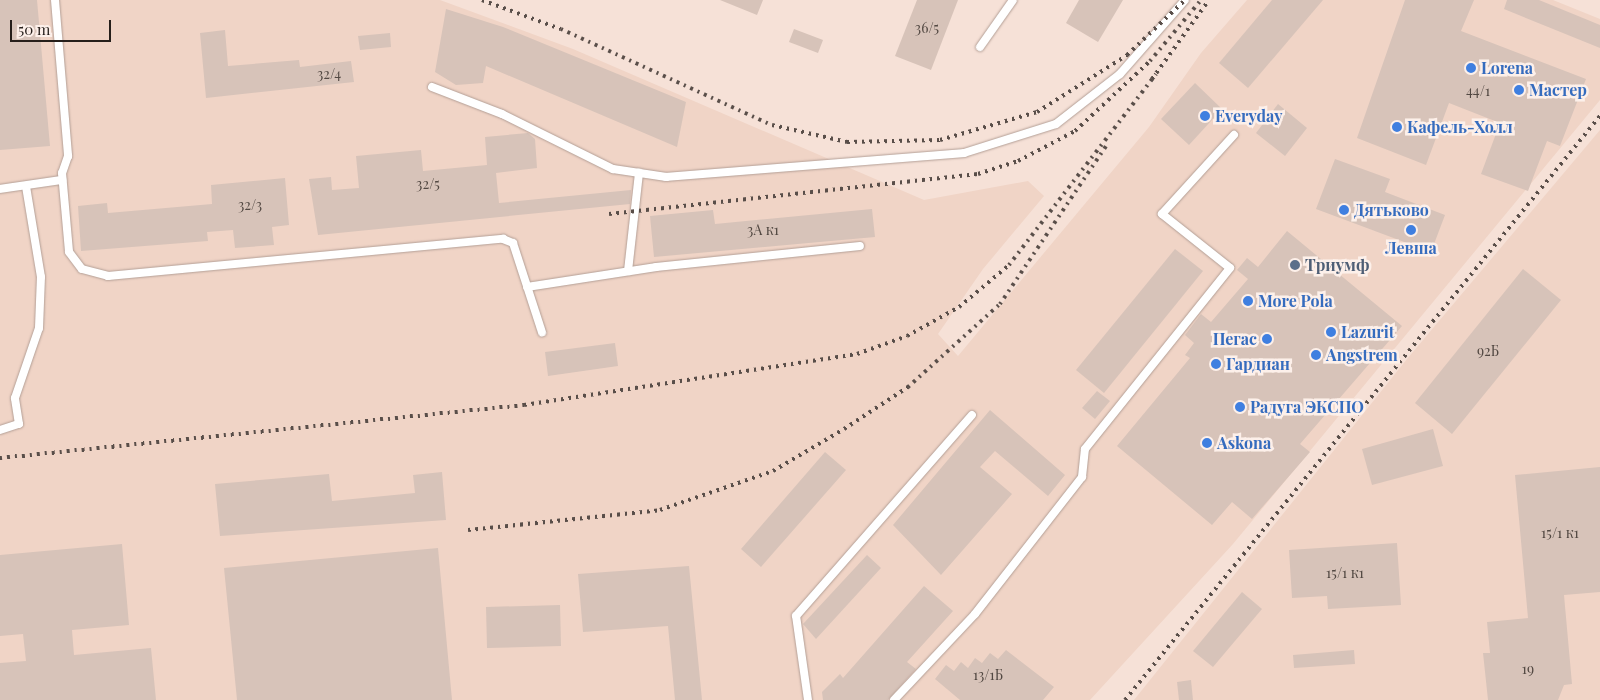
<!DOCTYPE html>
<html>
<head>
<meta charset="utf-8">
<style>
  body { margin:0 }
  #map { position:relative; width:1600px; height:700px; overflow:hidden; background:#f6e1d7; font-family:"Playfair Display",serif }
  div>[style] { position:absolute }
  .built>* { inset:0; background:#f0d4c6 }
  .building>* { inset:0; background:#d7c3b9 }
  .roads { filter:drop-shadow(0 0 1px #b39f96) drop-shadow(0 0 1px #b39f96) }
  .lane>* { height:8px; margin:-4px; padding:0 4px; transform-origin:4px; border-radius:4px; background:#fff }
  .rail>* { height:4px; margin-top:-2px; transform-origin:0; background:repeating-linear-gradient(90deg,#594e49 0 2.5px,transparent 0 7.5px) }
  .dots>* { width:14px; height:14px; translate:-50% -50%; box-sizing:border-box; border:2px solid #fdf0ea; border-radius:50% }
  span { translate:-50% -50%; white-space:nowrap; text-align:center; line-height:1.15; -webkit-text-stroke:5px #fdf0ea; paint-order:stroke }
  .number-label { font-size:14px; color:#524842 }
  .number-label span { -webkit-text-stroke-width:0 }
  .shop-label { font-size:16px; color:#366cbe; font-weight:700 }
  .left { translate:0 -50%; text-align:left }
  .right { translate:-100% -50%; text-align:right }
  .service-label { font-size:16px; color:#4e5e75; font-weight:700 }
  .scale { position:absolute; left:10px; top:20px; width:101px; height:22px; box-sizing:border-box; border:2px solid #261f1b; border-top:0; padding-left:6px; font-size:15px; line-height:18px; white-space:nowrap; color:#261f1b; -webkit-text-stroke:4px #fdf0ea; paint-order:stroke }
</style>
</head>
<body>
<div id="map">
  <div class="built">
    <i style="clip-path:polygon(0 0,440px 0,573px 49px,924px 200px,1028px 181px,1044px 196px,983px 269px,938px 334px,958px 356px,1149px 127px,1201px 53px,1247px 0,1553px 0,1600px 19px,1600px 100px,1233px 544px,1090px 700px,0 700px)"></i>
    <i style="clip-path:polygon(1600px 130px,1600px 700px,1134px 700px,1407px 359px)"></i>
  </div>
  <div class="building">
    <i style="clip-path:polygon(0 0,37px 0,50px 146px,0 150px)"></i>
    <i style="clip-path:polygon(720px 0,763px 0,757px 15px)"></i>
    <i style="clip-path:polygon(917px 0,958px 0,931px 70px,895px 56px)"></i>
    <i style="clip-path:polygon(1079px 0,1123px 0,1098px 42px,1066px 23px)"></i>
    <i style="clip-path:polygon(1272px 0,1323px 0,1248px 88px,1219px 63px)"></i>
    <i style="clip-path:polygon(1405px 0,1474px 0,1461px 31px,1586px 79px,1560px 146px,1547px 141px,1528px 191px,1481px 174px,1500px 123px,1449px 103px,1426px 165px,1357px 138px)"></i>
    <i style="clip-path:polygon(1507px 0,1539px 0,1600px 25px,1600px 48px,1504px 9px)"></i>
    <i style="clip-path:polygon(446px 9px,503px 27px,686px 102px,677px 147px,486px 66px,483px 83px,456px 85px,435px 72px)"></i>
    <i style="clip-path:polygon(794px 29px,823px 40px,818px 53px,789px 42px)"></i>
    <i style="clip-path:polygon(225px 30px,228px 66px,299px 60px,300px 67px,351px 61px,354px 82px,206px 98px,200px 33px)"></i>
    <i style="clip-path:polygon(390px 33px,391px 47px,360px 50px,358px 36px)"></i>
    <i style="clip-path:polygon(1195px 83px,1222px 109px,1189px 145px,1161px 119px)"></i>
    <i style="clip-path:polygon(1278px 104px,1307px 128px,1285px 156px,1256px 133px)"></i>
    <i style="clip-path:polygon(528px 133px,535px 139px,537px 168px,496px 173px,499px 203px,631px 190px,630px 204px,318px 235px,309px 179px,331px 177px,332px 190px,359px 188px,356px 156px,421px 150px,423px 171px,487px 165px,485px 137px)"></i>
    <i style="clip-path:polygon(1335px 159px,1390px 179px,1385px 192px,1445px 215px,1431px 252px,1316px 209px)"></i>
    <i style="clip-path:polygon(285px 178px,289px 225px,272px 227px,274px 245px,235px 248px,233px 230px,207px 232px,208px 241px,81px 251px,78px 206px,107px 203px,108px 213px,212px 204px,211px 185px)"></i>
    <i style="clip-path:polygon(872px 209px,875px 237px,654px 257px,650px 216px,713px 210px,715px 224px)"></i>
    <i style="clip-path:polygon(1287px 231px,1402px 326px,1300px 444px,1310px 452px,1252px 519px,1232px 502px,1212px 525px,1117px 446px,1190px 358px,1185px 355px,1194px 343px,1185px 335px,1201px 314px,1211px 322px,1248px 279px,1237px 270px,1247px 258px,1258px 267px)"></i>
    <i style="clip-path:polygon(1175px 249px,1203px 271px,1104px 393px,1076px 370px)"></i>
    <i style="clip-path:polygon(1523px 269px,1561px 300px,1452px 434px,1415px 403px)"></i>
    <i style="clip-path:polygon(615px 343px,618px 366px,548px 376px,545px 352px)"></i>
    <i style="clip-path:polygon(1097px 391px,1110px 401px,1095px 419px,1082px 408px)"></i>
    <i style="clip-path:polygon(990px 410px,1065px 475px,1048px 496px,995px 451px,980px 467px,1012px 494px,941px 575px,893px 525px)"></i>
    <i style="clip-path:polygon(1433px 429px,1443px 466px,1372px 485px,1362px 449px)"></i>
    <i style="clip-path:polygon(825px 452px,846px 470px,761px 567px,741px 549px)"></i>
    <i style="clip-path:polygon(1600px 467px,1600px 592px,1564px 595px,1572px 684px,1564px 685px,1558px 700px,1488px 700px,1483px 653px,1490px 653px,1487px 622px,1528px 618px,1515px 475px)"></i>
    <i style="clip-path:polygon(442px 472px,446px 520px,220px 536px,215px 484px,329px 474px,332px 501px,415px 493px,413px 475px)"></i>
    <i style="clip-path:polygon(1397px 543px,1401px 605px,1328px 609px,1327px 596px,1292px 598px,1289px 550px)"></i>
    <i style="clip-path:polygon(122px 544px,129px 625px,72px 630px,74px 655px,151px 648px,156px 700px,0 700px,0 663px,26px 661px,23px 634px,0 636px,0 555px)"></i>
    <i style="clip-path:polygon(438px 548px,452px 700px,237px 700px,224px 568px)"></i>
    <i style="clip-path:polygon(867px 555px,881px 568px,816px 639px,803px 624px)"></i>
    <i style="clip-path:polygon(689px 566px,702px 700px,675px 700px,668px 626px,583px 632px,578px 574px)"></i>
    <i style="clip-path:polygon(924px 586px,953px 611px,907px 662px,916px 669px,888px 700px,823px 700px,822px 692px,840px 674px,843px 678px)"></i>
    <i style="clip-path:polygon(1242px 592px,1262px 609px,1213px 667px,1193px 651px)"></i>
    <i style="clip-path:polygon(560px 605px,561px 646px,487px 648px,486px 607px)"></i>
    <i style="clip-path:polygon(1006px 650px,1054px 687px,1043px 700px,960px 700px,935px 679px,946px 665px,954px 671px,961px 662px,968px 668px,975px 658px,982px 663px,990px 653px,998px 659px)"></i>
    <i style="clip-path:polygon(1354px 650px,1355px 664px,1294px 668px,1293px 655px)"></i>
    <i style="clip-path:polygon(1191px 680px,1193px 700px,1179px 700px,1177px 682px)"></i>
  </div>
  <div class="roads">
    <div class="lane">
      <i style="left:55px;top:0;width:157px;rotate:85.2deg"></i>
      <i style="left:68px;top:156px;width:18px;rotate:109deg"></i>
      <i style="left:62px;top:173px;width:79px;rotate:84.9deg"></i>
      <i style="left:69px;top:252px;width:21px;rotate:53deg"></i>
      <i style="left:82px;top:269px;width:27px;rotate:15deg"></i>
      <i style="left:108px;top:276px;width:397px;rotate:-5.4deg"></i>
      <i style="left:503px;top:239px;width:11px;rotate:22deg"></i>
      <i style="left:513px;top:243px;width:94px;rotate:72deg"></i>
      <i style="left:980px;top:47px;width:57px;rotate:-54.9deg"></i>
      <i style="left:432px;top:87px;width:75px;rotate:21.1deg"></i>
      <i style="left:502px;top:114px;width:124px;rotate:26.4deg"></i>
      <i style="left:613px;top:169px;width:54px;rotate:8.6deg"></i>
      <i style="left:666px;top:177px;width:299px;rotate:-4.6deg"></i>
      <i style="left:964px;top:153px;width:96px;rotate:-17.5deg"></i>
      <i style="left:1056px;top:124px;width:81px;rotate:-38deg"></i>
      <i style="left:1120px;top:74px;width:98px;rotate:-48.7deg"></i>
      <i style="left:0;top:189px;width:63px;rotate:-8.3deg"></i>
      <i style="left:628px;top:271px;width:99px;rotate:-83.6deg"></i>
      <i style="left:527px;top:287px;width:131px;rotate:-8.8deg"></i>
      <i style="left:656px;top:267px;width:205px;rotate:-5.9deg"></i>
      <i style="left:0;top:430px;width:20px;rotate:-18deg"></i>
      <i style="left:19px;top:424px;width:26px;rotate:-99deg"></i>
      <i style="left:15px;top:398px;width:74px;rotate:-71.1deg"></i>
      <i style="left:39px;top:328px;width:51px;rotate:-87.8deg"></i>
      <i style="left:41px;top:277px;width:92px;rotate:-99.4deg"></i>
      <i style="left:808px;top:700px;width:85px;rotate:-98.1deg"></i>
      <i style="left:796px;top:616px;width:267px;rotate:-48.8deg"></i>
      <i style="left:894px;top:700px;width:118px;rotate:-46.7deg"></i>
      <i style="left:975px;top:614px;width:174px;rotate:-52deg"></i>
      <i style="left:1082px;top:477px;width:28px;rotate:-84deg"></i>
      <i style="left:1085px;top:449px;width:232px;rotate:-51.3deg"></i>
      <i style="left:1230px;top:268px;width:87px;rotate:-141.5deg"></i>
      <i style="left:1162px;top:214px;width:107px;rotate:-47.7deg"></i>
    </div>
  </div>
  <div class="rail">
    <i style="left:482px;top:0;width:84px;rotate:20.2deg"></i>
    <i style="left:561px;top:29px;width:232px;rotate:24.5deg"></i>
    <i style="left:772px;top:125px;width:77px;rotate:12.8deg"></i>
    <i style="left:847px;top:142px;width:93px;rotate:-1.2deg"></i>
    <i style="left:940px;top:140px;width:101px;rotate:-16.1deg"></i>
    <i style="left:1037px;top:112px;width:107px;rotate:-32.3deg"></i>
    <i style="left:1127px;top:55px;width:80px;rotate:-43.5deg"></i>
    <i style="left:1152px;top:79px;width:97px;rotate:-54.2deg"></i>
    <i style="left:609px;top:214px;width:371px;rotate:-6.2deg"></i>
    <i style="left:978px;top:174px;width:42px;rotate:-18deg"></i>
    <i style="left:1018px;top:161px;width:64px;rotate:-27.8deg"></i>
    <i style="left:1075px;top:131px;width:103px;rotate:-43deg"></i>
    <i style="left:1150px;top:61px;width:80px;rotate:-50.1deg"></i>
    <i style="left:0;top:458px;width:527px;rotate:-5.78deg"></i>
    <i style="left:524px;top:405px;width:337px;rotate:-8.7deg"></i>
    <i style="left:857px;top:354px;width:53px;rotate:-19.8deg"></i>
    <i style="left:907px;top:336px;width:60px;rotate:-29.1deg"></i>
    <i style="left:959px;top:307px;width:65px;rotate:-40deg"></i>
    <i style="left:1009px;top:265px;width:241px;rotate:-52.4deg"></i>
    <i style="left:468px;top:530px;width:193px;rotate:-5.9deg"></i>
    <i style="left:660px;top:510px;width:120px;rotate:-19deg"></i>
    <i style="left:773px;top:471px;width:82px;rotate:-30.6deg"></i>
    <i style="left:844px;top:429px;width:77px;rotate:-33.3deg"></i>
    <i style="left:908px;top:387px;width:124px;rotate:-42.1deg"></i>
    <i style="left:1000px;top:304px;width:194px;rotate:-56.1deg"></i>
    <i style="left:1125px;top:700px;width:753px;rotate:-50.88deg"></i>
  </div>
  <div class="dots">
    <i style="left:1471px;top:68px;background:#3f7fe0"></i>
    <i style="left:1519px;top:90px;background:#3f7fe0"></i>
    <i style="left:1205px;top:116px;background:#3f7fe0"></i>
    <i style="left:1397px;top:127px;background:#3f7fe0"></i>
    <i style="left:1344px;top:210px;background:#3f7fe0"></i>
    <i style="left:1411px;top:230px;background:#3f7fe0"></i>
    <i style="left:1295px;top:265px;background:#5c6f8a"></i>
    <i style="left:1248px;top:301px;background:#3f7fe0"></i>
    <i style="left:1331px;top:332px;background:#3f7fe0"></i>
    <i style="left:1267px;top:339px;background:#3f7fe0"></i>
    <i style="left:1316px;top:355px;background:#3f7fe0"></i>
    <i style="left:1216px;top:364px;background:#3f7fe0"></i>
    <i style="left:1240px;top:407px;background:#3f7fe0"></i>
    <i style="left:1207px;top:443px;background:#3f7fe0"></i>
  </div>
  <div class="number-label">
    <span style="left:927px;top:28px">36/5</span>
    <span style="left:329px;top:74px">32/4</span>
    <span style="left:1478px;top:91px">44/1</span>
    <span style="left:428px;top:184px">32/5</span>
    <span style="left:250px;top:205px">32/3</span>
    <span style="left:763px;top:230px">3А к1</span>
    <span style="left:1488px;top:351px">92Б</span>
    <span style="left:1560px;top:533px">15/1 к1</span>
    <span style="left:1345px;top:573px">15/1 к1</span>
    <span style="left:1528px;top:669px">19</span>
    <span style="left:988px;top:675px">13/1Б</span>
  </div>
  <div class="shop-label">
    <span class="left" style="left:1481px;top:68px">Lorena</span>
    <span class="left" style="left:1529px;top:90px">Мастер</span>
    <span class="left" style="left:1215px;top:116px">Everyday</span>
    <span class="left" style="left:1407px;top:127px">Кафель-Холл</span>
    <span class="left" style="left:1354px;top:210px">Дятьково</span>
    <span style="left:1411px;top:248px">Левша</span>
    <span class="left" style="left:1258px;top:301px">More Pola</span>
    <span class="left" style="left:1341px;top:332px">Lazurit</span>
    <span class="right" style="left:1257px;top:339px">Пегас</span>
    <span class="left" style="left:1326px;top:355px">Angstrem</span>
    <span class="left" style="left:1226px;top:364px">Гардиан</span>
    <span class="left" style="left:1250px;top:407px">Радуга ЭКСПО</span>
    <span class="left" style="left:1217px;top:443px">Askona</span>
  </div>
  <div class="service-label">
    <span class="left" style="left:1305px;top:265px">Триумф</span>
  </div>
  <div class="scale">50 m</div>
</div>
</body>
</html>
